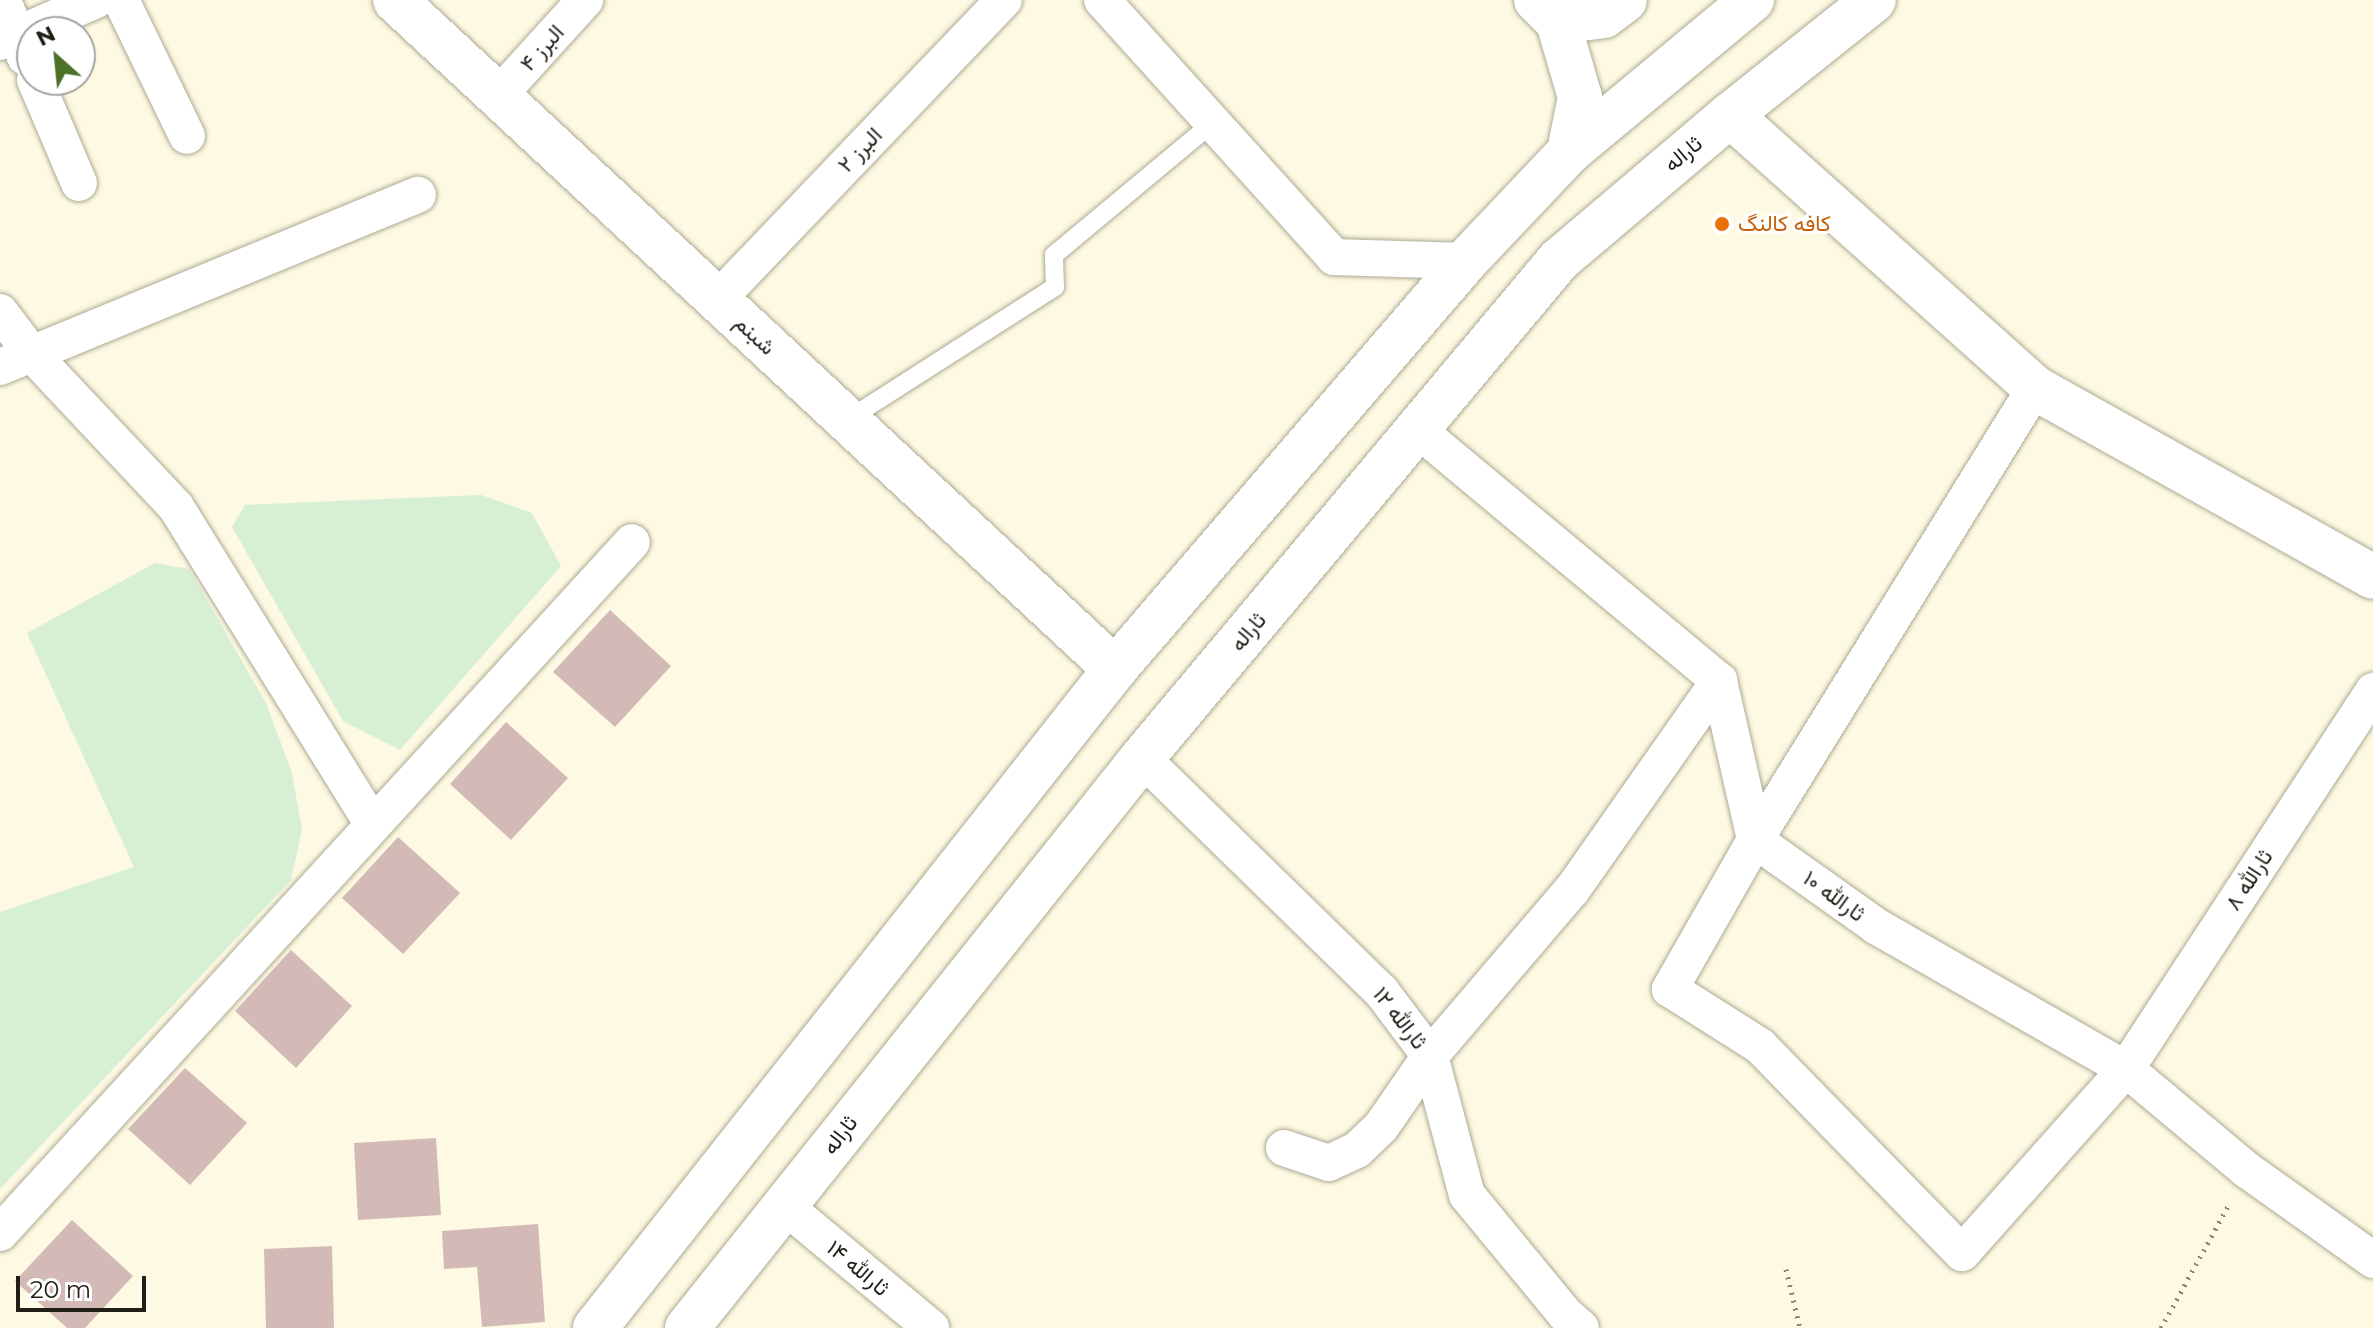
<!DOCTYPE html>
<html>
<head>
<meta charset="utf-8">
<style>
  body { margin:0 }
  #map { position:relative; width:2373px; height:1328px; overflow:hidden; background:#fdf9e2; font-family:Montserrat,Vazirmatn,sans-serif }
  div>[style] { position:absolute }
  .green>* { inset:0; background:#d7efd4 }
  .building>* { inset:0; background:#d4bab7 }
  .path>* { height:5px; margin-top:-2.5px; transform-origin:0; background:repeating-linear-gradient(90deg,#8b8879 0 2px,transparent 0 8px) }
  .roads { filter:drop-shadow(0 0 2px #adaa94) drop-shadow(0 0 2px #adaa94) }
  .lane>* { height:18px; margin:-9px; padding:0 9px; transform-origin:9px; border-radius:9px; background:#fff }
  .street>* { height:36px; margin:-18px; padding:0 18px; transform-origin:18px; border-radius:18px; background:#fff }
  .secondary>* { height:44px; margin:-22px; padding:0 22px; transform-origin:22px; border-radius:22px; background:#fff }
  .dots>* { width:22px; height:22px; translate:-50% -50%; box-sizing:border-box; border:4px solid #fff; border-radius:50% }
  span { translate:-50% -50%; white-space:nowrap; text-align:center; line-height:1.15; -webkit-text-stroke:6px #fff; paint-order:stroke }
  .street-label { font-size:22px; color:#201f17 }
  .food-label { font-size:22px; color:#c56008 }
  .left { translate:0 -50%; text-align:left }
  .north { position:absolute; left:16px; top:16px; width:80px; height:80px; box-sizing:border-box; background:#fff; border:2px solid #a6a5a2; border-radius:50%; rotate:333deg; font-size:22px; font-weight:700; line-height:32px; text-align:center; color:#201f17 }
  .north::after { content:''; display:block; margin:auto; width:28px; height:36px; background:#4e7129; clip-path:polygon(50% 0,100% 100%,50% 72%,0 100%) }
  .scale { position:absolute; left:16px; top:1276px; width:130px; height:36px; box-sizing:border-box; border:4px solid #201f17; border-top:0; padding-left:10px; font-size:24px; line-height:28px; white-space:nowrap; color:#201f17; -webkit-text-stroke:6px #fff; paint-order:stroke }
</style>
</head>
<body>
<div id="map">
  <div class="green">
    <i style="clip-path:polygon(481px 495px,532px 513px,561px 566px,400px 750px,343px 721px,232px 527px,245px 505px)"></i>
    <i style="clip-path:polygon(155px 563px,189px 569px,266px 703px,292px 773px,302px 830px,291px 880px,0 1189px,0 912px,134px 867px,27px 633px)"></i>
  </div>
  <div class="building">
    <i style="clip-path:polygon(610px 610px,671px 666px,615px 727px,553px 672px)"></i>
    <i style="clip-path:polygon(506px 722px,568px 778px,511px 840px,450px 784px)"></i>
    <i style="clip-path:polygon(398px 837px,460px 893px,403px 954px,342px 898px)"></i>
    <i style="clip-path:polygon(291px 950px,352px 1006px,296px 1068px,235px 1011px)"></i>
    <i style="clip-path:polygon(185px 1068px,247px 1123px,190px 1185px,128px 1129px)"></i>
    <i style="clip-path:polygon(436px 1138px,441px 1215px,358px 1220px,354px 1143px)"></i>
    <i style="clip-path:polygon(72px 1220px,133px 1276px,85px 1328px,67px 1328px,15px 1281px)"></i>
    <i style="clip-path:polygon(538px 1224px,545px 1322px,482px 1327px,477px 1267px,444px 1269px,442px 1231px)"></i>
    <i style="clip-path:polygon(332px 1246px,334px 1328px,266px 1328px,264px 1249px)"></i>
  </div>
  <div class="path">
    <i style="left:1786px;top:1269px;width:61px;rotate:76.7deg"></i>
    <i style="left:2161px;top:1328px;width:139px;rotate:-61.2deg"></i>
  </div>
  <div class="roads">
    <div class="lane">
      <i style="left:847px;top:420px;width:247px;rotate:-32.6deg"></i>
      <i style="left:1055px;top:287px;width:32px;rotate:-92deg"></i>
      <i style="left:1054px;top:255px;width:204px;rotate:-39.8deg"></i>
    </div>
    <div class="street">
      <i style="left:3px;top:0;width:61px;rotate:68.9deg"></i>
      <i style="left:121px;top:0;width:151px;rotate:64.1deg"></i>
      <i style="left:1102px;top:0;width:346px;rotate:47.9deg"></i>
      <i style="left:1334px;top:257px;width:132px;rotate:1.7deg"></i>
      <i style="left:0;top:42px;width:105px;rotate:-23.6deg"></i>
      <i style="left:35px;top:80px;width:112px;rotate:66.9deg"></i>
      <i style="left:498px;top:96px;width:130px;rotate:-47.8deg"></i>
      <i style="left:717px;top:300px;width:415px;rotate:-46.3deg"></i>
      <i style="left:0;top:312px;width:51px;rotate:52.9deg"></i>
      <i style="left:31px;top:353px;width:212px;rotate:46.7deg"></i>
      <i style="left:176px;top:507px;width:374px;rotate:58.2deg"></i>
      <i style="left:0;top:367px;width:452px;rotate:-22.4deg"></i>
      <i style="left:2035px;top:388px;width:532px;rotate:121.78deg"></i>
      <i style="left:1755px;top:840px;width:172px;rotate:119.7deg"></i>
      <i style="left:1670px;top:989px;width:107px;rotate:32.3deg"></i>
      <i style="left:1760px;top:1046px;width:289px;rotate:45.7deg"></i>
      <i style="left:1962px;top:1253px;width:246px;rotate:-48.3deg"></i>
      <i style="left:2126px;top:1069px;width:452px;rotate:-56.8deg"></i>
      <i style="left:1418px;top:430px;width:392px;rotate:39.8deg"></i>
      <i style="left:1719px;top:681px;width:163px;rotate:77.2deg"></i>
      <i style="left:1755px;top:840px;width:148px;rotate:35.4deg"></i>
      <i style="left:1876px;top:926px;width:288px;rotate:29.8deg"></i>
      <i style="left:2126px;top:1069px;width:158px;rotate:39.9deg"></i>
      <i style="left:2247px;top:1170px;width:155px;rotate:35.5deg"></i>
      <i style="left:1142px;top:758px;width:334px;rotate:44.3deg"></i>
      <i style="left:1381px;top:991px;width:81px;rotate:53deg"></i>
      <i style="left:1430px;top:1056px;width:144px;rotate:75.1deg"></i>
      <i style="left:1467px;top:1195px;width:154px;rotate:50.5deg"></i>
      <i style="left:1565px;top:1314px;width:21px;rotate:41deg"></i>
      <i style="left:1284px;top:1148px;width:47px;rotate:18.4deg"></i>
      <i style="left:1329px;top:1163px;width:31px;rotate:-25deg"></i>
      <i style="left:1357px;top:1150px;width:33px;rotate:-44deg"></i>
      <i style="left:1381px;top:1127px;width:86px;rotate:-55.4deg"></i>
      <i style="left:1430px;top:1056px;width:218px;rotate:-49.5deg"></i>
      <i style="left:1572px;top:890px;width:256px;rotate:-54.9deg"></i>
      <i style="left:786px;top:1207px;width:189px;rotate:39.8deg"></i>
      <i style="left:0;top:1233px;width:936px;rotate:-47.55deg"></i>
    </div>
    <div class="secondary">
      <i style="left:395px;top:0;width:983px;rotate:42.9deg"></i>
      <i style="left:1536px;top:0;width:31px;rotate:45deg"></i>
      <i style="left:1558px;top:22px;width:78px;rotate:73.7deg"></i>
      <i style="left:1580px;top:97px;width:56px;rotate:101.3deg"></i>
      <i style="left:1558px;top:22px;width:46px;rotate:-7.4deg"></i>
      <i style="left:1604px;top:16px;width:26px;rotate:-37deg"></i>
      <i style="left:1730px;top:115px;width:409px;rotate:41.8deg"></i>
      <i style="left:2035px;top:388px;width:387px;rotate:29.2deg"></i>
      <i style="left:595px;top:1328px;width:839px;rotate:-51.72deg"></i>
      <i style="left:1115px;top:669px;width:538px;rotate:-49.29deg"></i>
      <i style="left:1466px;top:261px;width:150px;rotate:-46.6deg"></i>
      <i style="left:1569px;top:152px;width:238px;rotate:-39.7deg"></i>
      <i style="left:687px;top:1328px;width:729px;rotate:-51.4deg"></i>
      <i style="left:1142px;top:758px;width:650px;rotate:-50.06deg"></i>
      <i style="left:1559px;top:260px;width:224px;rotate:-40.3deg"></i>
      <i style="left:1730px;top:115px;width:184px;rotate:-38.6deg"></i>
    </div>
  </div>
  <div class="dots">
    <i style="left:1722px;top:224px;background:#e8710a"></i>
  </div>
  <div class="street-label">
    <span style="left:542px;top:48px;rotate:-48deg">البرز ۴</span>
    <span style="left:860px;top:150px;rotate:-46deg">البرز ۲</span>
    <span style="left:1683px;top:154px;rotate:-40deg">ثاراله</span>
    <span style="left:755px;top:335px;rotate:43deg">شبنم</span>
    <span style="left:1248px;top:632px;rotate:-50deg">ثاراله</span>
    <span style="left:2249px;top:880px;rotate:-57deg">ثارالله ۸</span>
    <span style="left:1834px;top:896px;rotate:36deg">ثارالله ۱۰</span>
    <span style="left:1400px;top:1018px;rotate:52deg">ثارالله ۱۲</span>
    <span style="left:840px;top:1135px;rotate:-53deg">ثاراله</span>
    <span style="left:858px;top:1268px;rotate:40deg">ثارالله ۱۴</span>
  </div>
  <div class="food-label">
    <span class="left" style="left:1738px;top:224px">کافه کالنگ</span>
  </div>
  <div class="north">N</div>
  <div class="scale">20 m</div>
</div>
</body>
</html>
